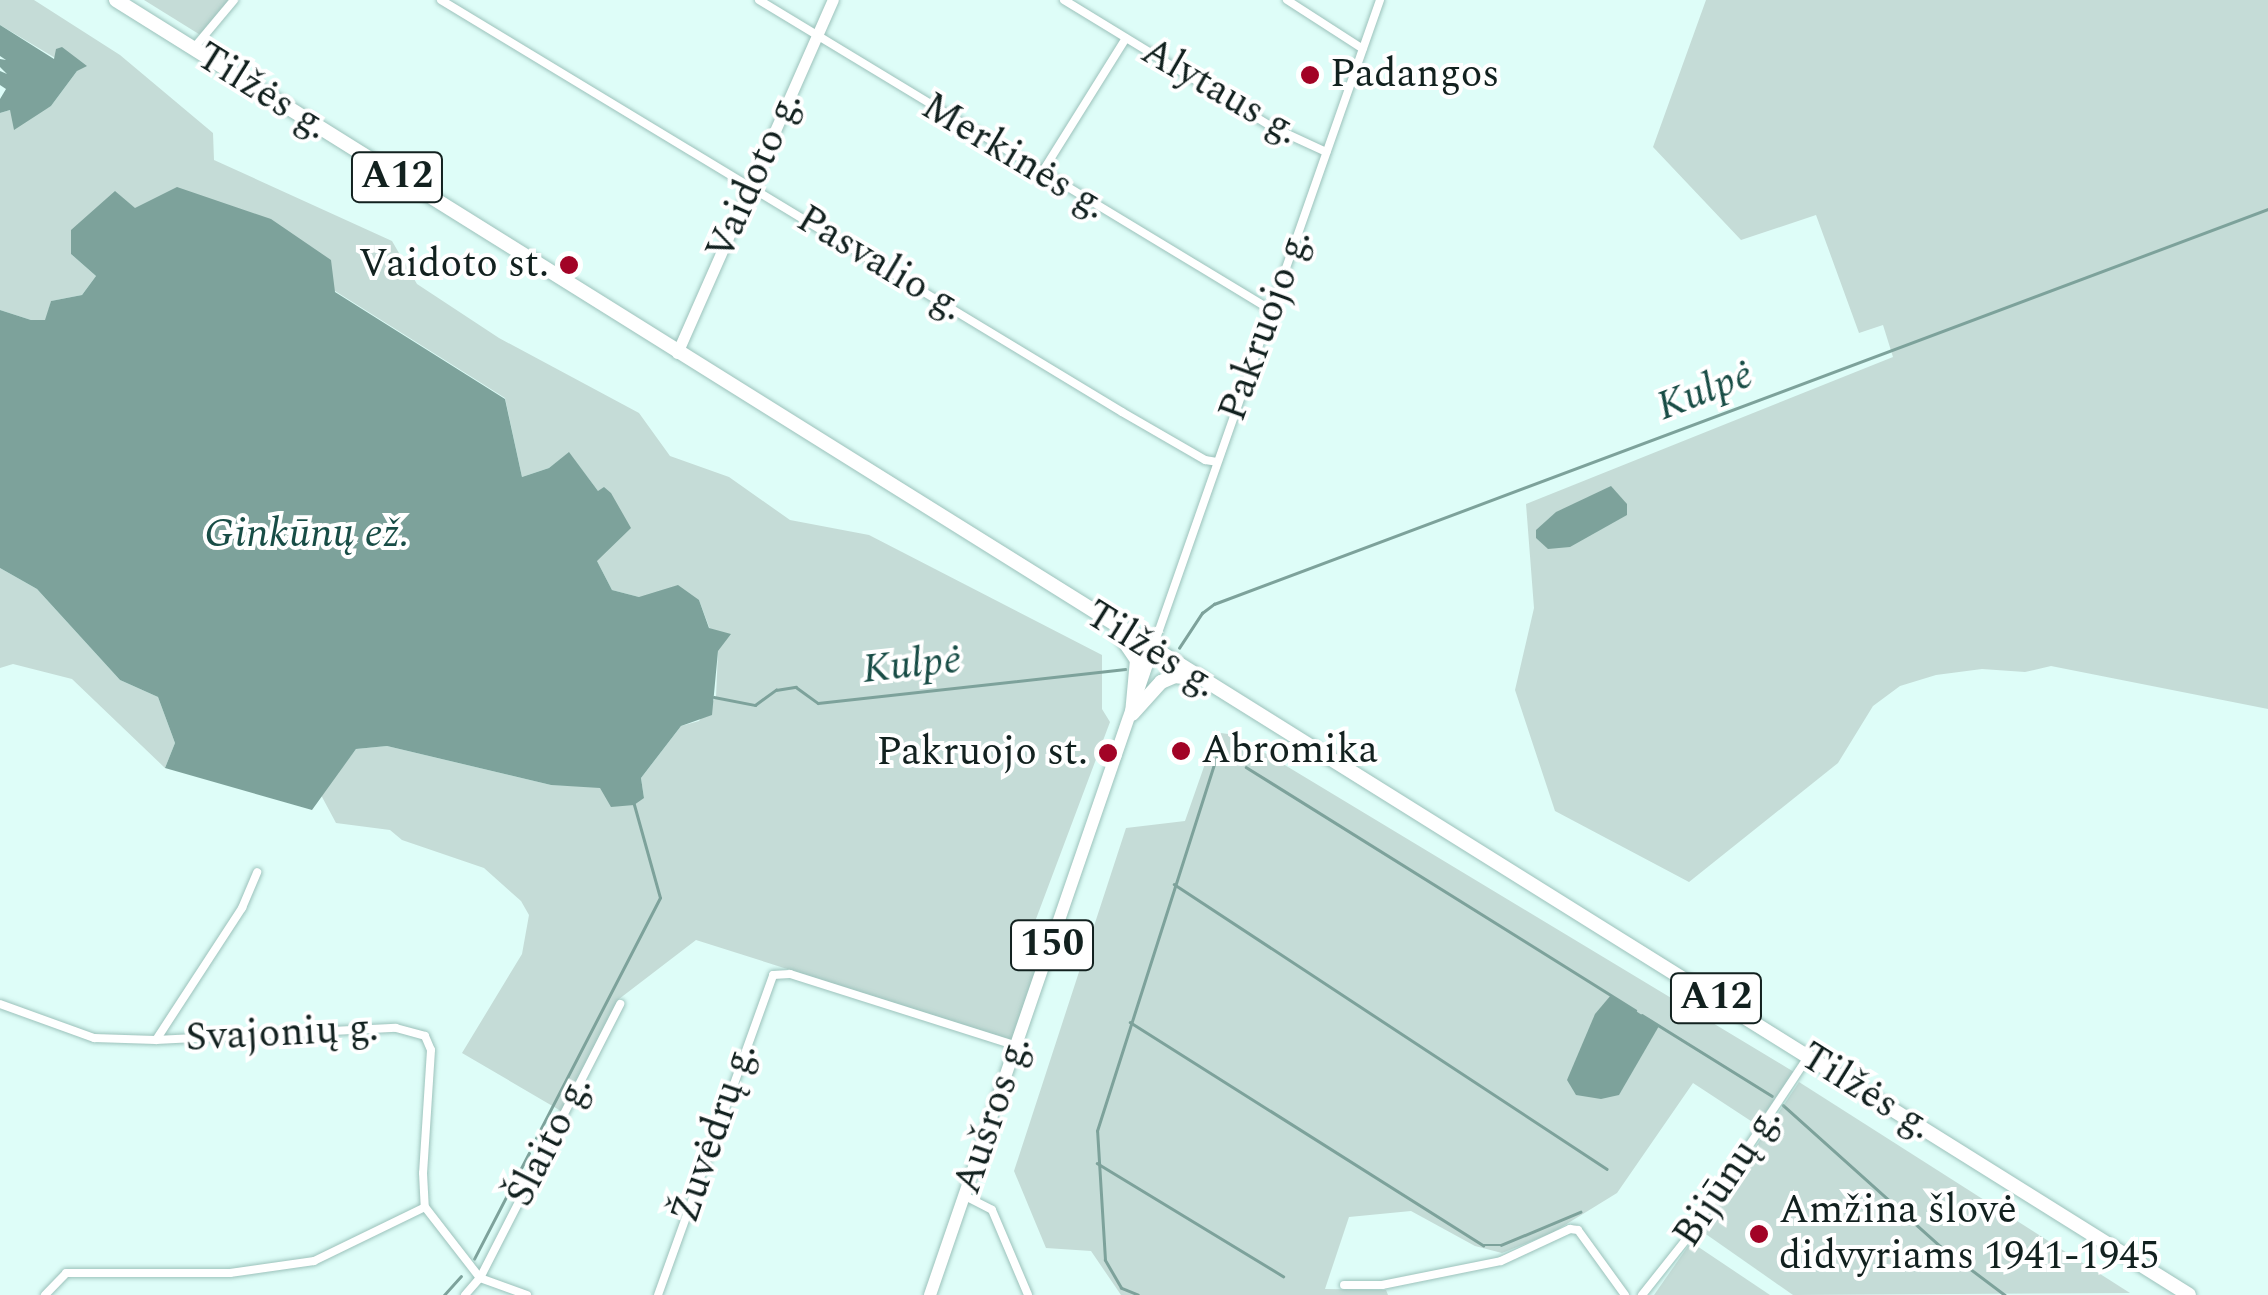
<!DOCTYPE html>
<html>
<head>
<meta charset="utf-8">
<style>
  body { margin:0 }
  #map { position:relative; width:2268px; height:1295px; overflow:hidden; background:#defdf8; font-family:Spectral,serif }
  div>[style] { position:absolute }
  .green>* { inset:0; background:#c5dcd7 }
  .water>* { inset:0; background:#7da29b }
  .stream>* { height:2.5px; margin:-1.25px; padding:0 1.25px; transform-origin:1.25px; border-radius:1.25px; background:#7da29b }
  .roads { filter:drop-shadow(0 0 2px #9cc2bb) drop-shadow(0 0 2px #9cc2bb) }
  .street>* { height:8px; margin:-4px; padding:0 4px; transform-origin:4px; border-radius:4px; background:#fff }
  .secondary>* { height:11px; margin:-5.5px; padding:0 5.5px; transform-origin:5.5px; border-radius:5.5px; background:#fff }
  .primary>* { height:12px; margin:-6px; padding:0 6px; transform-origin:6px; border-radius:6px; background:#fff }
  .highway>* { height:14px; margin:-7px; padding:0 7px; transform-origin:7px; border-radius:7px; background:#fff }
  .dots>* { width:28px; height:28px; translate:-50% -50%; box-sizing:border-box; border:5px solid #fff; border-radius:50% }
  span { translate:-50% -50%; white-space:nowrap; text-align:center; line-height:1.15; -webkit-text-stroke:8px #fff; paint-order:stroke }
  .shield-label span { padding:2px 8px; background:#fff; border:2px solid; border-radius:8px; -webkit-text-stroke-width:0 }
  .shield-label { font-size:38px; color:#12211f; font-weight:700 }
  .poi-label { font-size:40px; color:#12211f }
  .left { translate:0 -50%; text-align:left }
  .right { translate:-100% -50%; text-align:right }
  .street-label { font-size:40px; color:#12211f }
  .water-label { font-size:42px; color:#184d46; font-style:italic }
</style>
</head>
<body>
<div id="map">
  <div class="green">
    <i style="clip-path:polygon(0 0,34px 0,120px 55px,213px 133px,214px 160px,392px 241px,417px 284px,499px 338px,639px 413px,670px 456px,729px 477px,790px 520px,869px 535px,1102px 655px,1102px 709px,1110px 722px,1033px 927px,1028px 950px,1042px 955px,1014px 1041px,696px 940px,619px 999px,561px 1111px,462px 1053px,522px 954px,529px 915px,521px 901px,484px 868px,402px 840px,390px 830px,336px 823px,321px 795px,356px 749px,387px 746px,551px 785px,593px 786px,644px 798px,641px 778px,681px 726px,699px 721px,716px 697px,718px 651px,699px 600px,639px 597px,612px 590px,597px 561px,598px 491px,569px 453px,549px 468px,522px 477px,505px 398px,335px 291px,71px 254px,96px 276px,82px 295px,51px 301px,46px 320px,31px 320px,0 310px,0 113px,10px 110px,21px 122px,51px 106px,77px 71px,0 25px)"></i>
    <i style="clip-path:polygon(144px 0,234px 0,202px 36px)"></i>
    <i style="clip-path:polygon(1706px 0,2268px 0,2268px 709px,2051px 666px,2025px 672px,1982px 669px,1936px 675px,1900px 686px,1873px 706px,1838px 763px,1689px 882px,1555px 811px,1515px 690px,1534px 608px,1526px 504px,1893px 357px,1883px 325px,1859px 333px,1816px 215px,1741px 240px,1653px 147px)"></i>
    <i style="clip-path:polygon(0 568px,37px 589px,120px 680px,158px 697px,175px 743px,165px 768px,72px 679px,13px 664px,0 668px)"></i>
    <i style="clip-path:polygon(1221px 733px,1235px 735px,1794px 1072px,1757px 1125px,1693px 1083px,1617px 1193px,1552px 1233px,1502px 1253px,1475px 1246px,1411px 1211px,1349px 1217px,1325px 1289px,1386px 1290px,1388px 1295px,1121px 1295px,1091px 1251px,1046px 1248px,1014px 1171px,1126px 828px,1185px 821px,1214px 738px)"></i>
    <i style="clip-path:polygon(1799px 1082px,2130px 1293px,1793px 1295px,1700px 1230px)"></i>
    <i style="clip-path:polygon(1691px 1242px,1770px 1295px,1654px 1295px)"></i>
  </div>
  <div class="water">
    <i style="clip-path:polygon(0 25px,54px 59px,56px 49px,62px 47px,87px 66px,77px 71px,51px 106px,14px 130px,10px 110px,0 113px,0 99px,6px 89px,0 85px,0 71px,7px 74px,0 67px,0 59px,6px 60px,0 56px)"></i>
    <i style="clip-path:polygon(177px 187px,271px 219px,331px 260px,335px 292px,505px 399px,522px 477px,549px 468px,569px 452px,598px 491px,604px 487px,611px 493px,631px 528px,597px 561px,612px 590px,639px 597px,678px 585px,699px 600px,709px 628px,731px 634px,718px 651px,712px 715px,681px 726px,641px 778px,644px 798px,634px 805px,611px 807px,600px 788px,551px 785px,387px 746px,356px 749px,312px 810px,165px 768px,175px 743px,158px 697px,120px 680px,37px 589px,0 568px,0 310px,31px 320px,45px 320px,51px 301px,82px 295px,96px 276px,71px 254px,71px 230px,115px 191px,135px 208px)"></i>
    <i style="clip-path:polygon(1611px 486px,1627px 504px,1627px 515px,1570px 547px,1548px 549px,1536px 538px,1536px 530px,1556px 512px)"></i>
    <i style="clip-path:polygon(1611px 995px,1659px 1026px,1619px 1095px,1601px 1099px,1576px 1095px,1567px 1080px,1595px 1014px)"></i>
  </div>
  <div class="stream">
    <i style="left:1179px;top:648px;width:42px;rotate:-56.7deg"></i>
    <i style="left:1202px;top:613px;width:15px;rotate:-37deg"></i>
    <i style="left:1214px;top:604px;width:1126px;rotate:-20.54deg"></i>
    <i style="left:714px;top:697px;width:42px;rotate:11deg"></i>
    <i style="left:755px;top:705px;width:26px;rotate:-36deg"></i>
    <i style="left:776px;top:690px;width:20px;rotate:-9deg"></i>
    <i style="left:796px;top:687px;width:27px;rotate:36deg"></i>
    <i style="left:818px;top:703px;width:309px;rotate:-6.3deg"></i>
    <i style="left:1217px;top:737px;width:14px;rotate:86deg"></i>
    <i style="left:1218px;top:751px;width:23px;rotate:29deg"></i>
    <i style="left:1246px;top:767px;width:459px;rotate:32deg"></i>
    <i style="left:1174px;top:884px;width:518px;rotate:33.35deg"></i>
    <i style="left:1642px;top:1015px;width:153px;rotate:31.9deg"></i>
    <i style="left:1130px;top:1022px;width:418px;rotate:32.3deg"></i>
    <i style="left:1483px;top:1245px;width:18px"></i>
    <i style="left:1501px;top:1245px;width:86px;rotate:-22.7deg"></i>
    <i style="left:1783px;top:1105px;width:211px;rotate:41.9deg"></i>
    <i style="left:1940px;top:1246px;width:81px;rotate:37deg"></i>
    <i style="left:536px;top:1138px;width:270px;rotate:-62.7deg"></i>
    <i style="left:660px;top:898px;width:97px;rotate:-105.6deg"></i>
    <i style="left:1097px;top:1163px;width:218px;rotate:31.3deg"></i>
    <i style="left:474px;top:1259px;width:119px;rotate:-62.6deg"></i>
    <i style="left:444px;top:1295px;width:25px;rotate:-48deg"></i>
    <i style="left:1138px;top:1295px;width:18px;rotate:-158deg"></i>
    <i style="left:1121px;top:1288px;width:32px;rotate:-120deg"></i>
    <i style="left:1105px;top:1260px;width:129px;rotate:-93.5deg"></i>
    <i style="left:1097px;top:1131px;width:399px;rotate:-72.3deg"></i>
  </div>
  <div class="roads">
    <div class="street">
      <i style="left:441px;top:0;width:796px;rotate:31.17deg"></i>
      <i style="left:1122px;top:412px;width:96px;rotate:30deg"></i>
      <i style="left:1205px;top:460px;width:12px;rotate:9deg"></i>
      <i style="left:759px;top:0;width:599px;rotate:31.19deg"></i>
      <i style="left:1064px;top:0;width:244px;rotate:31.4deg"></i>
      <i style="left:1272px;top:127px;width:60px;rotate:24.8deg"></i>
      <i style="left:1287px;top:0;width:90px;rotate:32.8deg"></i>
      <i style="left:193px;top:49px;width:64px;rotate:-50.1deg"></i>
      <i style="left:1041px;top:174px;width:160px;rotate:-58deg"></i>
      <i style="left:1152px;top:650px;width:689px;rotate:-70.67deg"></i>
      <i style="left:0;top:1004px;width:100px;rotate:19.9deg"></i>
      <i style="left:94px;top:1038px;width:62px;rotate:1.8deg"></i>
      <i style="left:156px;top:1040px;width:240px;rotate:-2.9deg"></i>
      <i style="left:396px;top:1028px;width:30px;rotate:15deg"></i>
      <i style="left:425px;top:1036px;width:15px;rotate:67deg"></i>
      <i style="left:431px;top:1050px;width:123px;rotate:93.7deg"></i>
      <i style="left:423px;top:1173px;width:34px;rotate:87deg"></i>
      <i style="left:425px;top:1207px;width:90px;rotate:52.2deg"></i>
      <i style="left:480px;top:1278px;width:308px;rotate:-62.9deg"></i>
      <i style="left:156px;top:1040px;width:158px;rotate:-56.9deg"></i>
      <i style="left:242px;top:908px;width:39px;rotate:-67deg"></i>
      <i style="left:965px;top:1196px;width:30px;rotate:27deg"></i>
      <i style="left:992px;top:1210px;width:92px;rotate:67deg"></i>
      <i style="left:1344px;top:1285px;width:38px"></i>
      <i style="left:1382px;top:1285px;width:121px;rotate:-11.4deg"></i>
      <i style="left:1501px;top:1261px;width:76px;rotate:-24.9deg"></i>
      <i style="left:1570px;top:1229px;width:8px;rotate:7deg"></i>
      <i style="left:1578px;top:1230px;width:80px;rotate:54.1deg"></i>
      <i style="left:45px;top:1295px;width:30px;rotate:-46deg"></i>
      <i style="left:66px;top:1273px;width:164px"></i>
      <i style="left:230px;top:1273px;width:85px;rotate:-8.1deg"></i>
      <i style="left:314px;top:1261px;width:123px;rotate:-25.9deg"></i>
      <i style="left:465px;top:1295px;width:23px;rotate:-49deg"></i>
      <i style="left:480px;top:1278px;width:50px;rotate:19.9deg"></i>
      <i style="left:658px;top:1295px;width:340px;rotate:-70.2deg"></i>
      <i style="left:773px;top:975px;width:17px;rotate:-3deg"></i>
      <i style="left:790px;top:974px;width:238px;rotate:17.6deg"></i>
      <i style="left:1642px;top:1295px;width:75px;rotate:-51.5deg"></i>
      <i style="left:1689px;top:1236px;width:215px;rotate:-56.4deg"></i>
    </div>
    <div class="secondary">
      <i style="left:677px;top:353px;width:386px;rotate:-66.2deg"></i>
    </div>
    <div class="primary">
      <i style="left:930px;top:1295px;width:682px;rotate:-71.01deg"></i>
    </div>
    <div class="highway">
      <i style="left:116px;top:0;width:2444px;rotate:31.99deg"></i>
      <i style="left:1120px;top:635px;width:30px;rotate:56deg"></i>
      <i style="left:1137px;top:660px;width:54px;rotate:95.3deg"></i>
      <i style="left:1133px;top:713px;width:42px;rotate:-47.9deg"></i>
      <i style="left:1161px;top:682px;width:15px;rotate:-23deg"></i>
      <i style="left:1175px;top:676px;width:16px;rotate:7deg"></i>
    </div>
  </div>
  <div class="dots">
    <i style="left:1310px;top:75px;background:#a20326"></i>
    <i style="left:569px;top:265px;background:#a20326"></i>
    <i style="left:1181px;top:751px;background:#a20326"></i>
    <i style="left:1108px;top:753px;background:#a20326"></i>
    <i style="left:1759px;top:1234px;background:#a20326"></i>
  </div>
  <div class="shield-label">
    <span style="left:397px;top:177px">A12</span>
    <span style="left:1052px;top:945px">150</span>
    <span style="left:1716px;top:998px">A12</span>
  </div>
  <div class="poi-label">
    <span class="left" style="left:1330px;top:75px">Padangos</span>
    <span class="right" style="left:549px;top:265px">Vaidoto st.</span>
    <span class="left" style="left:1201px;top:751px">Abromika</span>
    <span class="right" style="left:1088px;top:753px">Pakruojo st.</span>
    <span class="left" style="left:1779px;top:1234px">Amžina šlovė<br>didvyriams 1941-1945</span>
  </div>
  <div class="street-label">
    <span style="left:262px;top:92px;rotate:32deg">Tilžės g.</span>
    <span style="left:1220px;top:92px;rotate:30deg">Alytaus g.</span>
    <span style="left:1014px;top:157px;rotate:31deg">Merkinės g.</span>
    <span style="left:755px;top:176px;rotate:-66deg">Vaidoto g.</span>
    <span style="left:880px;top:264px;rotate:31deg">Pasvalio g.</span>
    <span style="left:1266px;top:325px;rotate:-70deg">Pakruojo g.</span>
    <span style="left:1151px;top:650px;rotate:32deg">Tilžės g.</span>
    <span style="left:282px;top:1034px;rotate:-3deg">Svajonių g.</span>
    <span style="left:1866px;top:1092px;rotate:32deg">Tilžės g.</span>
    <span style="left:993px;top:1115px;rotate:-71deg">Aušros g.</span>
    <span style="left:715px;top:1133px;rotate:-71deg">Žuvėdrų g.</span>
    <span style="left:550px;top:1141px;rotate:-63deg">Šlaito g.</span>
    <span style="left:1728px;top:1177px;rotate:-56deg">Bijūnų g.</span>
  </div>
  <div class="water-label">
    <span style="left:1705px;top:391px;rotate:-21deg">Kulpė</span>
    <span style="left:307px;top:534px">Ginkūnų ež.</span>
    <span style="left:912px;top:665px;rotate:-6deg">Kulpė</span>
  </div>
</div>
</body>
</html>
